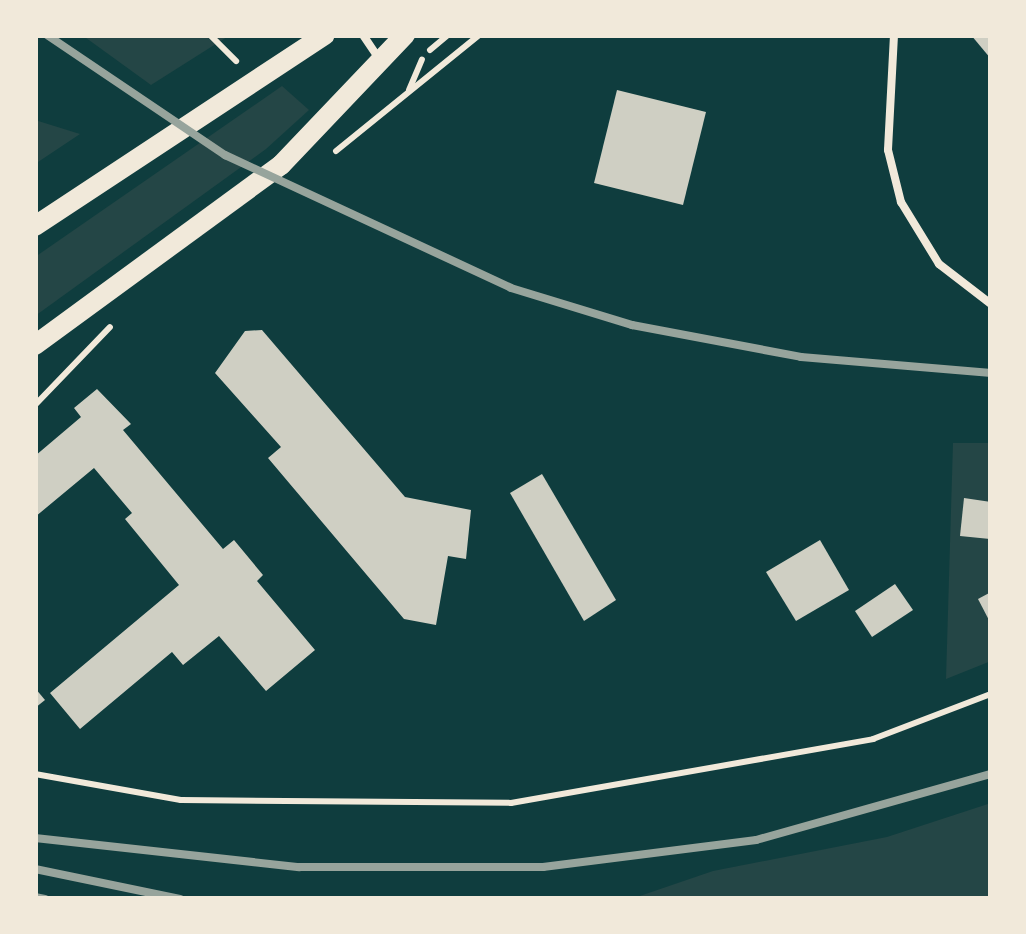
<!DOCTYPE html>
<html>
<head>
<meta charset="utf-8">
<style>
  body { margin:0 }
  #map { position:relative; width:1026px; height:934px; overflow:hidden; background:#0f3d3e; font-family:Poppins,sans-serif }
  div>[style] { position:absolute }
  .green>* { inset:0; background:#244646 }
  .building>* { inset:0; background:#cfcfc3 }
  .path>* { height:6px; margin:-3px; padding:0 3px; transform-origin:3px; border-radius:3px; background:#f1e9da }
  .service>* { height:8px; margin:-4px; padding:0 4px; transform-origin:4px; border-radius:4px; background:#f1e9da }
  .secondary>* { height:20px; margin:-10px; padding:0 10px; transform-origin:10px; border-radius:10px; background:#f1e9da }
  .rail>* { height:8px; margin:-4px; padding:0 4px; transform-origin:4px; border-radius:4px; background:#97a49c }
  span { translate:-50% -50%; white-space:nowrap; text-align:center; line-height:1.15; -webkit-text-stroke:10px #f1e9da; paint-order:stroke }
  .frame { position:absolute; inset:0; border:38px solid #f1e9da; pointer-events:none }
</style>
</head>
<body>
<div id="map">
  <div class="green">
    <i style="clip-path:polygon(82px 35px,230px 35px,151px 85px)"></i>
    <i style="clip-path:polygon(282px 86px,309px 110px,266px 149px,35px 316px,35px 257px)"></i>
    <i style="clip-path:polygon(35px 120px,80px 134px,35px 164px)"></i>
    <i style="clip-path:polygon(953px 443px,991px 443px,991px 661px,946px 679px)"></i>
    <i style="clip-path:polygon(991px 803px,991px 899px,631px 899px,713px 871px,887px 837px)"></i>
  </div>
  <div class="building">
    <i style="clip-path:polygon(971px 35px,991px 35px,991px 59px)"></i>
    <i style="clip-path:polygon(617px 90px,706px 112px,683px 205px,594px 183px)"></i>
    <i style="clip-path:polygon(262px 330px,405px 497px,471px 510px,466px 559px,448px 556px,436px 625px,404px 619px,268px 458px,281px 447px,215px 373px,245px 331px)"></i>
    <i style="clip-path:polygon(97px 389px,131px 424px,123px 430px,223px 549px,234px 540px,263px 575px,257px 581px,315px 650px,266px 691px,219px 636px,183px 665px,172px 652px,80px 729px,50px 693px,179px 585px,125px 519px,132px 513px,94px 468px,35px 517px,35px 456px,81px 417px,74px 408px)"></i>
    <i style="clip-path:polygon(542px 474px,616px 600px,584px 621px,510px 493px)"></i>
    <i style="clip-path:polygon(964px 498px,991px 502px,990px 539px,960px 536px)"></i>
    <i style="clip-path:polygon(820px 540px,849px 590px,796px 621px,766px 572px)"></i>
    <i style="clip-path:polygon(895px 584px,913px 610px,872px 637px,855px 611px)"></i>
    <i style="clip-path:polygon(991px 592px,991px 624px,978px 599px)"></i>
    <i style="clip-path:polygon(35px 688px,45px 700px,35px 708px)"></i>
  </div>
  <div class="path">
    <i style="left:210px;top:35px;width:37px;rotate:45deg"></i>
    <i style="left:430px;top:50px;width:23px;rotate:-40deg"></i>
    <i style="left:409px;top:90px;width:33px;rotate:-67deg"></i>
    <i style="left:336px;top:151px;width:184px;rotate:-39deg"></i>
    <i style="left:35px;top:405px;width:108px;rotate:-46.1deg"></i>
    <i style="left:35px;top:774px;width:148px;rotate:10.1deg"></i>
    <i style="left:181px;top:800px;width:330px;rotate:0.5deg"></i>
    <i style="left:511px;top:803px;width:368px;rotate:-10deg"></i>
    <i style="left:873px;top:739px;width:126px;rotate:-20.9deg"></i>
  </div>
  <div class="service">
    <i style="left:363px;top:35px;width:30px;rotate:56deg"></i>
    <i style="left:894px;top:35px;width:115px;rotate:93deg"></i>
    <i style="left:888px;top:150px;width:54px;rotate:76deg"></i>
    <i style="left:901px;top:202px;width:73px;rotate:58.5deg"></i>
    <i style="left:939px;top:264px;width:66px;rotate:37.6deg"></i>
  </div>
  <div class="secondary">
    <i style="left:35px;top:226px;width:347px;rotate:-33.4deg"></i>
    <i style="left:35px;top:345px;width:305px;rotate:-36.2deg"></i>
    <i style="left:281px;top:165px;width:180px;rotate:-46.4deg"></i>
  </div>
  <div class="rail">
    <i style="left:47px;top:35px;width:215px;rotate:34deg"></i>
    <i style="left:225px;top:155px;width:315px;rotate:24.9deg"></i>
    <i style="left:511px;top:288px;width:127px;rotate:17deg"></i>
    <i style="left:632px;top:325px;width:172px;rotate:10.7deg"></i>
    <i style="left:801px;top:357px;width:191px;rotate:4.8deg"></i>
    <i style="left:35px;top:838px;width:266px;rotate:6.3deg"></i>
    <i style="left:299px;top:867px;width:244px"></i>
    <i style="left:543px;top:867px;width:215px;rotate:-7.2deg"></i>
    <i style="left:756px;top:840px;width:244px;rotate:-15.7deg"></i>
    <i style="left:35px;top:869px;width:148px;rotate:11.7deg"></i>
    <i style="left:35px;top:897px;width:10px;rotate:11deg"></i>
  </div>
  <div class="frame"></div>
</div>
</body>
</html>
